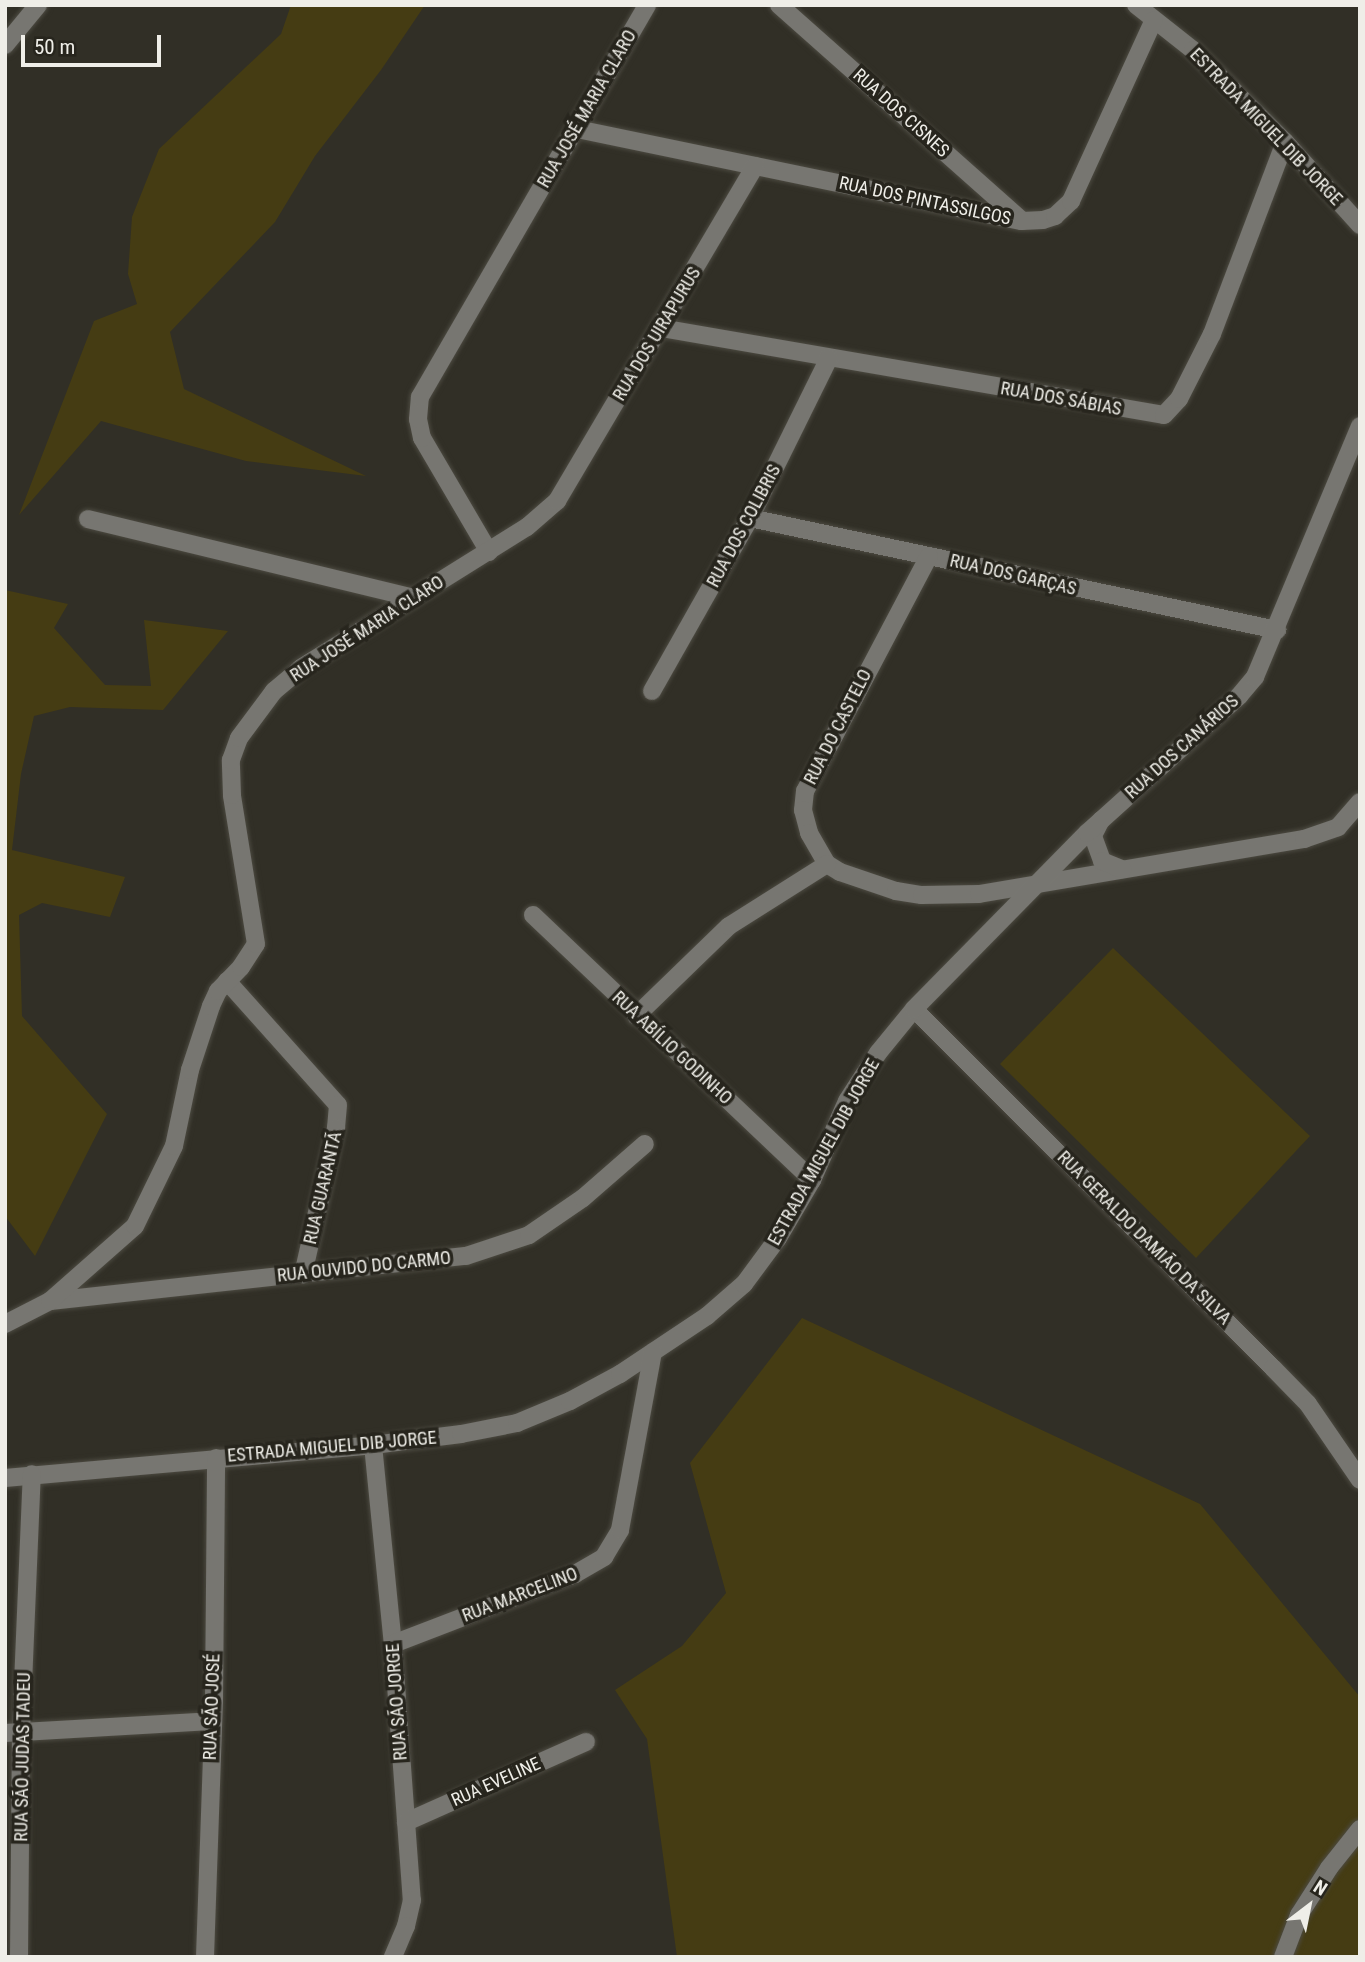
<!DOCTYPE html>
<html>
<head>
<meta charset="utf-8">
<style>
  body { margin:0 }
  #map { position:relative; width:1365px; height:1962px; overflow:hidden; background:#312f26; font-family:"Roboto Condensed",sans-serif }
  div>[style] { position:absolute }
  .green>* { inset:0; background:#453c13 }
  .roads { filter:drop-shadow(0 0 2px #4c4a41) drop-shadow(0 0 2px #4c4a41) }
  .minor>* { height:18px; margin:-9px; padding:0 9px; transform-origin:9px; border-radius:9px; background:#777671 }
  span { translate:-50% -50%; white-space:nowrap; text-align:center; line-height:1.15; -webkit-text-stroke:7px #27251d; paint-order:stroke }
  .street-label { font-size:18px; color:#efeee8 }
  .frame { position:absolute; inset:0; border:7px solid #efeee8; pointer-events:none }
  .north { position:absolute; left:1274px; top:1871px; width:70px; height:70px; -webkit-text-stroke:5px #27251d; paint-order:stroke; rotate:32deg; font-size:19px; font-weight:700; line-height:28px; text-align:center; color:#efeee8 }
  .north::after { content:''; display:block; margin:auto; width:24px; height:32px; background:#efeee8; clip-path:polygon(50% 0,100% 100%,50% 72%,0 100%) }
  .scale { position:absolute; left:21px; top:35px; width:140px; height:32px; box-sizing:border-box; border:4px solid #efeee8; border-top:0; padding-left:9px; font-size:21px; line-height:24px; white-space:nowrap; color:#efeee8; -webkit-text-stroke:5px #27251d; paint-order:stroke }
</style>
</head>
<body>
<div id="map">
  <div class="green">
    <i style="clip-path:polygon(291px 5px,425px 5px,381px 70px,315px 156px,275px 222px,170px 332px,184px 389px,366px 476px,246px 461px,101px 421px,19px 515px,94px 321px,137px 304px,128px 274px,132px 217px,159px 149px,281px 34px)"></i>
    <i style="clip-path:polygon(5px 590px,68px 604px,54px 628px,105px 685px,151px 686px,144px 620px,228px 631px,163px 710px,70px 707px,34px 716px,21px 774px,12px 850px,125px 877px,110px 917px,42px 903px,19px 915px,22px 1016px,107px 1114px,35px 1256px,5px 1216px)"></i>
    <i style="clip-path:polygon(1113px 948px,1310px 1136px,1196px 1258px,1000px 1064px)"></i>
    <i style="clip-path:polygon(802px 1318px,1200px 1504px,1360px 1697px,1360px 1957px,677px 1957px,647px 1739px,615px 1690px,682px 1646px,726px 1593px,690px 1463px)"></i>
  </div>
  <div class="roads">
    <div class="minor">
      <i style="left:779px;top:5px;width:325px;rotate:41.6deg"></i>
      <i style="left:1136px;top:5px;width:73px;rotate:38.3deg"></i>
      <i style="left:1193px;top:50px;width:130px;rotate:45deg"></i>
      <i style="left:1285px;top:142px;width:112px;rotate:47.9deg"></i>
      <i style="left:5px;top:45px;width:52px;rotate:-50.5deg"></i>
      <i style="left:577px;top:129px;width:454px;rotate:11.7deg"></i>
      <i style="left:1022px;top:221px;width:21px;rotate:-3deg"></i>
      <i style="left:1043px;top:220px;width:13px;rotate:-18deg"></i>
      <i style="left:1055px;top:216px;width:22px;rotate:-43deg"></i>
      <i style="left:1071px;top:201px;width:199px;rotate:-65.4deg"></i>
      <i style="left:661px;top:328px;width:510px;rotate:9.81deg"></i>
      <i style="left:1164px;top:415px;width:22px;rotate:-47deg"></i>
      <i style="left:1179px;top:399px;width:73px;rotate:-63.1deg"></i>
      <i style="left:1212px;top:334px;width:205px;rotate:-69.2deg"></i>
      <i style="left:750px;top:518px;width:539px;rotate:12deg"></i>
      <i style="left:88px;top:519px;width:335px;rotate:13.6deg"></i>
      <i style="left:489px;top:552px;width:132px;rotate:-120.4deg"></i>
      <i style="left:422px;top:438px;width:19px;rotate:-102deg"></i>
      <i style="left:418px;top:419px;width:22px;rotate:-85deg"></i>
      <i style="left:420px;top:397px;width:453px;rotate:-59.9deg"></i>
      <i style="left:929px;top:556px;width:266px;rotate:117.8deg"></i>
      <i style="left:805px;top:791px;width:19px;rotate:96deg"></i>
      <i style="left:803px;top:810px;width:24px;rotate:75deg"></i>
      <i style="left:809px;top:833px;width:36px;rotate:60deg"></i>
      <i style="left:827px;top:864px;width:15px;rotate:32deg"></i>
      <i style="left:840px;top:872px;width:59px;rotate:18.7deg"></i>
      <i style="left:896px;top:891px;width:26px;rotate:9deg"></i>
      <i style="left:922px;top:895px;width:57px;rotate:-1deg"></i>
      <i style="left:979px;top:894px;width:330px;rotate:-9.6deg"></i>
      <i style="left:1304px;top:839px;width:36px;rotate:-19deg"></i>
      <i style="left:1338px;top:827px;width:33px;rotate:-49deg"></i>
      <i style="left:652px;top:691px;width:199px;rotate:-60.5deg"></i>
      <i style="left:750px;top:518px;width:178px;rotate:-63.7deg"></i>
      <i style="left:1101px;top:820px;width:18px;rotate:117deg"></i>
      <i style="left:1093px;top:836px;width:27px;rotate:70deg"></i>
      <i style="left:1102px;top:861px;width:22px;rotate:22deg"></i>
      <i style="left:533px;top:915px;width:385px;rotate:43.5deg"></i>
      <i style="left:227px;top:981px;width:166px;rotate:48.2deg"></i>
      <i style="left:338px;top:1105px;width:23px;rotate:95deg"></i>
      <i style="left:336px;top:1128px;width:150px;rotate:102.7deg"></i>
      <i style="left:914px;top:1009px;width:508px;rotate:45deg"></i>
      <i style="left:1273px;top:1368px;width:50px;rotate:45.8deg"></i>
      <i style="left:1308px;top:1404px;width:92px;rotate:55.6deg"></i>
      <i style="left:636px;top:1016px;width:129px;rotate:-44.1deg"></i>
      <i style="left:729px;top:926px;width:116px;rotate:-32.3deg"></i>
      <i style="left:50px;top:1301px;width:418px;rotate:-6.2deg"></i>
      <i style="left:466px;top:1256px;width:66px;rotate:-18.4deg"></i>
      <i style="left:529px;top:1235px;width:65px;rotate:-34.4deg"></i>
      <i style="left:583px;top:1198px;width:82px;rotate:-41.1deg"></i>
      <i style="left:5px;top:1324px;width:51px;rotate:-27.1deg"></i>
      <i style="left:50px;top:1301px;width:113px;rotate:-41.4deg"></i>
      <i style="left:135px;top:1226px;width:89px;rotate:-64deg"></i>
      <i style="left:174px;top:1146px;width:78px;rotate:-78.1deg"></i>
      <i style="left:190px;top:1070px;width:67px;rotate:-71.8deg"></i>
      <i style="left:211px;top:1006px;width:17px;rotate:-65deg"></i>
      <i style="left:218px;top:991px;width:33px;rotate:-46deg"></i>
      <i style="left:241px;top:967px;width:27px;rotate:-57deg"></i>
      <i style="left:256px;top:944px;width:151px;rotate:-99.2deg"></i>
      <i style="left:232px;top:795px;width:35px;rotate:-92deg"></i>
      <i style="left:231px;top:760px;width:23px;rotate:-70deg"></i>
      <i style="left:239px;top:738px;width:59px;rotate:-53.3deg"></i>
      <i style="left:274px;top:691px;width:35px;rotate:-40deg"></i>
      <i style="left:301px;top:668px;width:266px;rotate:-32deg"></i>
      <i style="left:527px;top:527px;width:40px;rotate:-41deg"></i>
      <i style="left:557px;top:501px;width:389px;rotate:-59.4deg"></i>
      <i style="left:373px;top:1445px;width:200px;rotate:84.3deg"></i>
      <i style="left:393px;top:1644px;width:257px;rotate:85.8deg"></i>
      <i style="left:412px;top:1900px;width:27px;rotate:103deg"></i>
      <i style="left:406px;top:1926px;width:34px;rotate:113deg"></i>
      <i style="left:5px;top:1478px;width:369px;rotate:-5.1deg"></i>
      <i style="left:373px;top:1445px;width:89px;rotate:-7.1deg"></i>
      <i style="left:461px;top:1434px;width:57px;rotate:-11.1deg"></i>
      <i style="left:517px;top:1423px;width:57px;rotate:-22.5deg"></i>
      <i style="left:570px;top:1401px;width:57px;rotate:-28.4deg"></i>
      <i style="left:620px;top:1374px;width:105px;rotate:-33.7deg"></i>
      <i style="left:707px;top:1316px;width:49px;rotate:-40.9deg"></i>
      <i style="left:744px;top:1284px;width:57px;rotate:-53.5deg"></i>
      <i style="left:778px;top:1238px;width:67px;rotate:-59.6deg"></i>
      <i style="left:812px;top:1180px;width:86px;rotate:-66.1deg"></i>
      <i style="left:847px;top:1101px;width:57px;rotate:-57.1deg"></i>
      <i style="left:878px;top:1053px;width:57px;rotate:-50.7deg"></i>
      <i style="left:914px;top:1009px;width:247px;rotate:-45.5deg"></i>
      <i style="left:1087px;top:833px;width:205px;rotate:-42deg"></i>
      <i style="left:1239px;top:696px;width:25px;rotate:-50deg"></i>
      <i style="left:1255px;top:677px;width:272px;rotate:-67.3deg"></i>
      <i style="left:393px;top:1644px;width:195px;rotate:-21deg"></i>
      <i style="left:575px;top:1574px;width:34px;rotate:-30deg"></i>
      <i style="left:604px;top:1557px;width:31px;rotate:-59deg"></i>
      <i style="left:620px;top:1530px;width:181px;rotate:-79.5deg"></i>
      <i style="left:5px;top:1733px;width:206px;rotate:-3.3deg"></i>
      <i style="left:406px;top:1822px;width:197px;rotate:-24deg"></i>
      <i style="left:19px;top:1957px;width:225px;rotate:-89.5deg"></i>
      <i style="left:21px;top:1732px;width:258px;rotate:-87.6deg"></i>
      <i style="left:205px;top:1957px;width:256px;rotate:-88deg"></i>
      <i style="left:214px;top:1701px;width:243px;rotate:-89.5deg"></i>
      <i style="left:1283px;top:1957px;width:45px;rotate:-69.1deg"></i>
      <i style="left:1299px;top:1915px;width:56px;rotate:-57.4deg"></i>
      <i style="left:1329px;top:1868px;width:50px;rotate:-51.5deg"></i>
    </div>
  </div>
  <div class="street-label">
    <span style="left:587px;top:109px;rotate:-60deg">RUA JOSÉ MARIA CLARO</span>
    <span style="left:901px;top:113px;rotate:42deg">RUA DOS CISNES</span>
    <span style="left:1266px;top:127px;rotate:46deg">ESTRADA MIGUEL DIB JORGE</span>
    <span style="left:925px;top:201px;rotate:12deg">RUA DOS PINTASSILGOS</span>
    <span style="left:657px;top:334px;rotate:-59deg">RUA DOS UIRAPURUS</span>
    <span style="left:1061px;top:399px;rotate:10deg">RUA DOS SÁBIAS</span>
    <span style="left:744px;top:526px;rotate:-62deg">RUA DOS COLIBRIS</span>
    <span style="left:1013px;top:575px;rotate:13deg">RUA DOS GARÇAS</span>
    <span style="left:367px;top:629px;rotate:-33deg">RUA JOSÉ MARIA CLARO</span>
    <span style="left:838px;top:727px;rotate:-63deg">RUA DO CASTELO</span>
    <span style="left:1182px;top:747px;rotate:-42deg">RUA DOS CANÁRIOS</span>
    <span style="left:672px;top:1048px;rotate:43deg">RUA ABÍLIO GODINHO</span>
    <span style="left:824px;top:1152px;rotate:-61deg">ESTRADA MIGUEL DIB JORGE</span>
    <span style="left:323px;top:1188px;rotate:-77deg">RUA GUARANTÃ</span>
    <span style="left:1144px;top:1238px;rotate:45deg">RUA GERALDO DAMIÃO DA SILVA</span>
    <span style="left:364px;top:1267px;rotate:-6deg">RUA OUVIDO DO CARMO</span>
    <span style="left:332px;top:1447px;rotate:-5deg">ESTRADA MIGUEL DIB JORGE</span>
    <span style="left:520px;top:1595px;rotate:-21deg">RUA MARCELINO</span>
    <span style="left:397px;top:1702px;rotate:-94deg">RUA SÃO JORGE</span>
    <span style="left:212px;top:1707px;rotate:-88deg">RUA SÃO JOSÉ</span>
    <span style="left:23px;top:1757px;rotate:-89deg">RUA SÃO JUDAS TADEU</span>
    <span style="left:496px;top:1782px;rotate:-24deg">RUA EVELINE</span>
  </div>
  <div class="frame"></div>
  <div class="north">N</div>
  <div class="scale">50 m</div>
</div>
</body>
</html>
